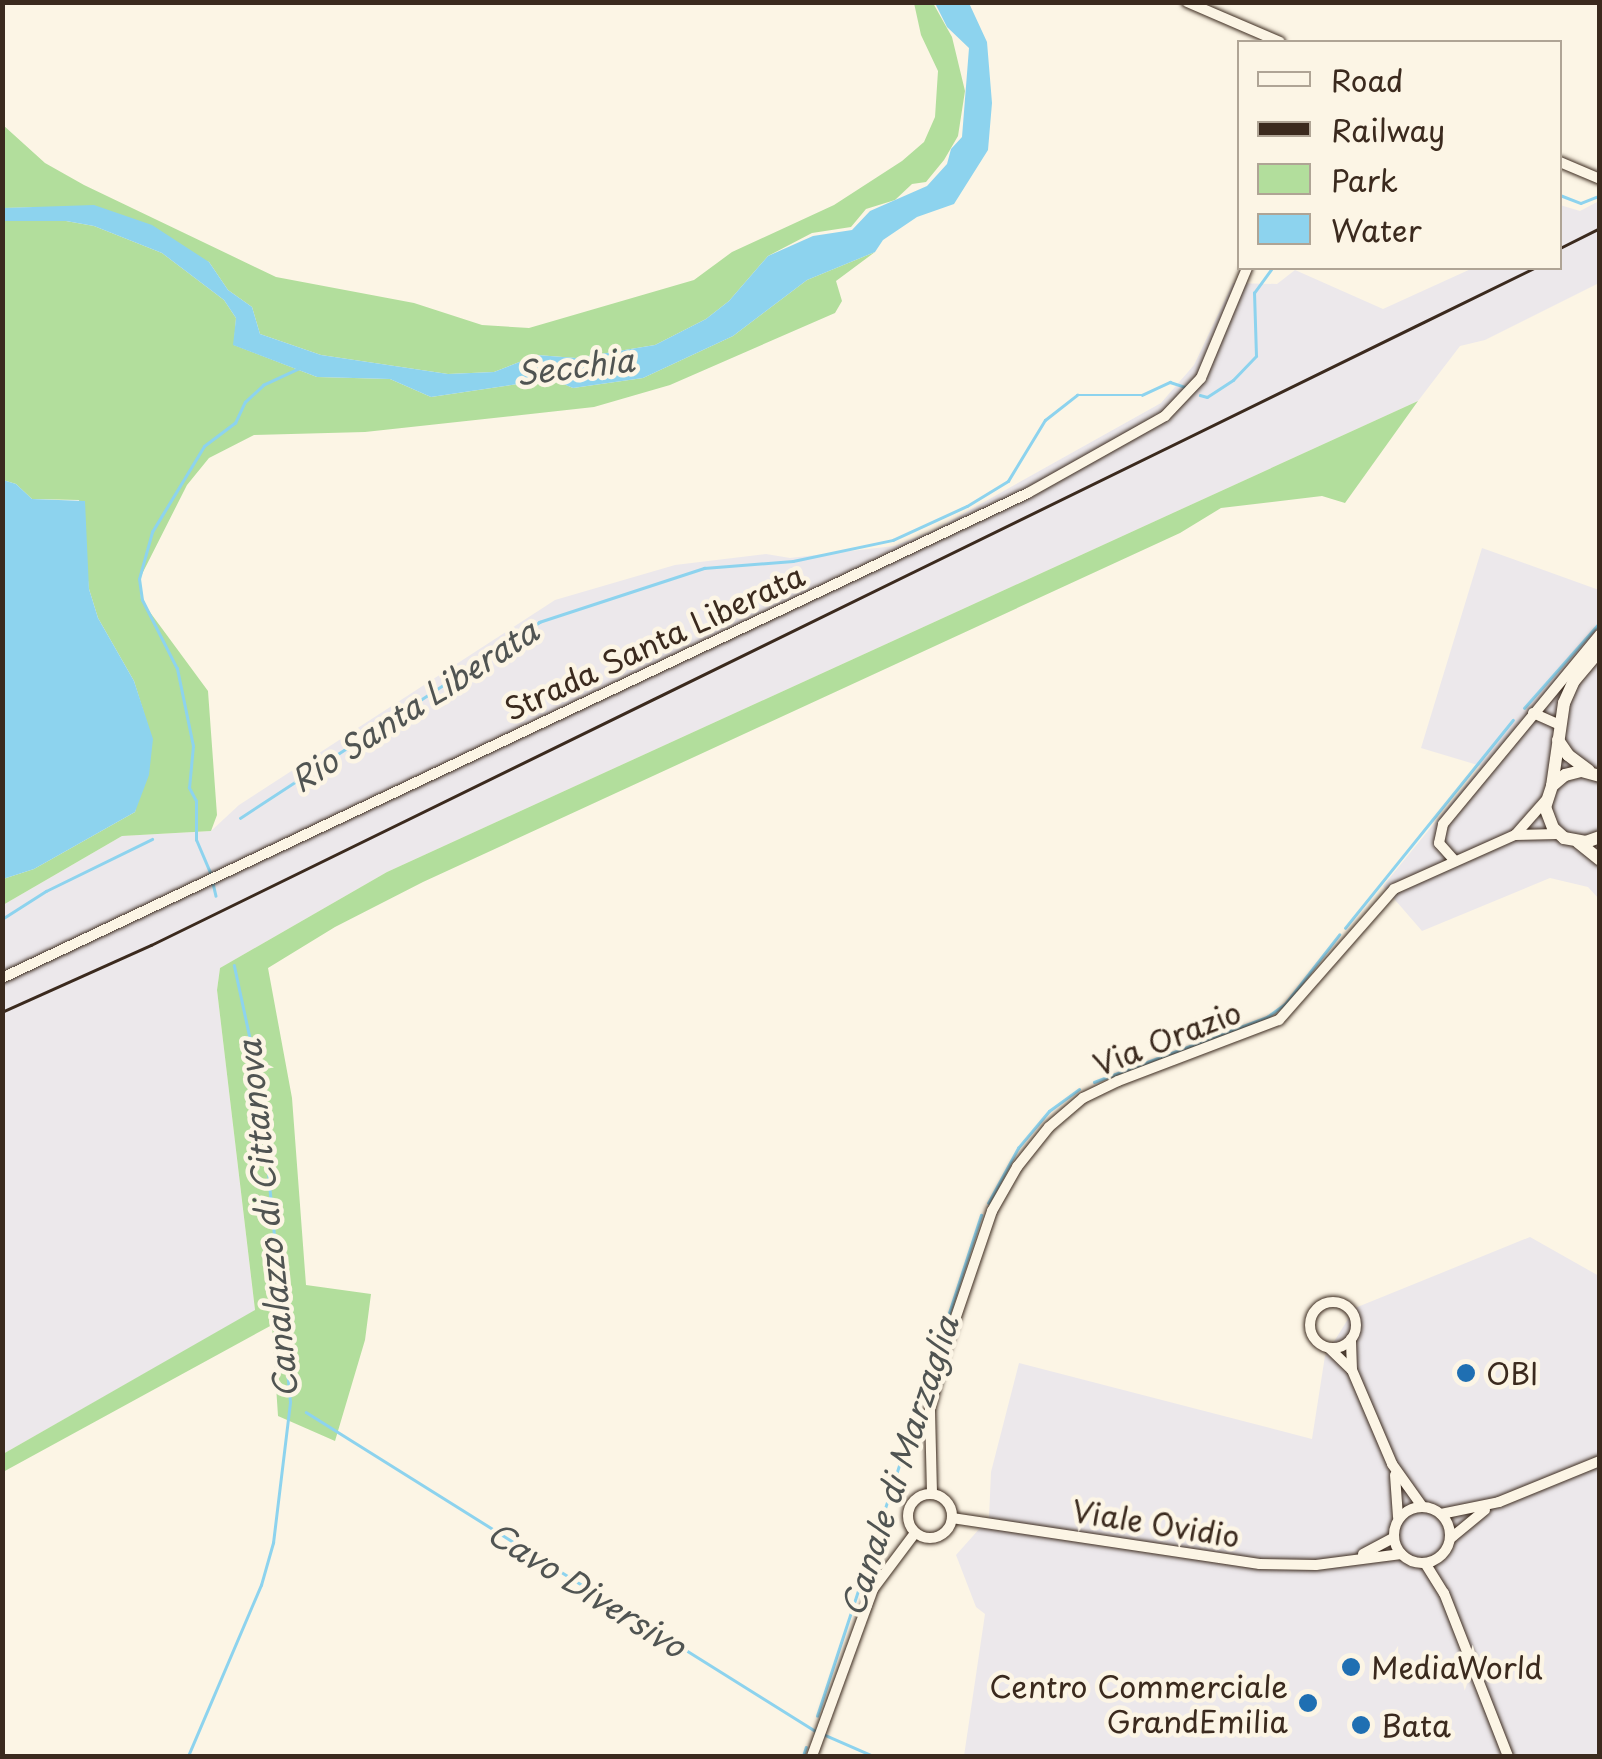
<!DOCTYPE html>
<html>
<head>
<meta charset="utf-8">
<style>
  body { margin:0 }
  #map { position:relative; width:1602px; height:1759px; overflow:hidden; background:#fcf5e5; font-family:"Playpen Sans",sans-serif }
  div>[style] { position:absolute }
  .built>* { inset:0; background:#ece8eb }
  .green>* { inset:0; background:#b2de9c }
  .water>* { inset:0; background:#8dd3ee }
  .stream>* { height:2.5px; margin:-1.25px; padding:0 1.25px; transform-origin:1.25px; border-radius:1.25px; background:#8dd3ee }
  .roads { filter:drop-shadow(0 0 2px #3b2a1e) drop-shadow(0 0 2px #3b2a1e) }
  .minor>* { height:10px; margin:-5px; padding:0 5px; transform-origin:5px; border-radius:5px; background:#fcf5e5 }
  .minor>.ring { margin:-5px; padding:0; box-sizing:content-box; background:none; border:10px solid #fcf5e5; border-radius:50% }
  .tertiary>* { height:12px; margin:-6px; padding:0 6px; transform-origin:6px; border-radius:6px; background:#fcf5e5 }
  .rail>* { height:2.5px; margin:-1.25px; padding:0 1.25px; transform-origin:1.25px; border-radius:1.25px; background:#3b2a1e }
  .dots>* { width:28px; height:28px; translate:-50% -50%; box-sizing:border-box; border:5px solid #fcf5e5; border-radius:50% }
  span { translate:-50% -50%; white-space:nowrap; text-align:center; line-height:1.15; -webkit-text-stroke:9px #fcf5e5; paint-order:stroke }
  .street-label { font-size:30px; color:#3b2a1e }
  .poi-label { font-size:30px; color:#3b2a1e }
  .left { translate:0 -50%; text-align:left }
  .right { translate:-100% -50%; text-align:right }
  .water-label { font-size:32px; color:#505452; font-style:italic }
  .frame { position:absolute; inset:0; border:5px solid #3b2a1e; pointer-events:none }
  .legend { position:absolute; left:1237px; top:40px; width:325px; height:230px; box-sizing:border-box; background:#fcf5e5; border:2px solid #afa495; margin:0; padding:12px 18px; list-style:none; font-size:30px; color:#3b2a1e }
  .legend li { display:flex; align-items:center; gap:20px; height:50px }
  .legend b { width:50px; border:2px solid #afa495 }
</style>
</head>
<body>
<div id="map">
  <div class="built">
    <i style="clip-path:polygon(1599px 201px,1599px 283px,1485px 340px,1460px 346px,1418px 401px,387px 872px,220px 968px,217px 990px,255px 1311px,3px 1454px,3px 905px,122px 836px,211px 831px,239px 805px,555px 600px,675px 565px,766px 554px,790px 558px,894px 546px,934px 530px,1161px 403px,1194px 365px,1233px 283px,1277px 284px,1295px 270px,1383px 309px,1473px 268px,1560px 268px,1560px 205px,1580px 211px)"></i>
    <i style="clip-path:polygon(1482px 548px,1599px 590px,1599px 899px,1588px 887px,1550px 878px,1422px 931px,1383px 886px,1481px 766px,1421px 748px)"></i>
    <i style="clip-path:polygon(1530px 1237px,1599px 1276px,1599px 1756px,964px 1756px,985px 1614px,976px 1607px,956px 1555px,989px 1518px,991px 1472px,1019px 1363px,1312px 1439px,1325px 1356px,1355px 1308px)"></i>
  </div>
  <div class="green">
    <i style="clip-path:polygon(914px 3px,933px 3px,952px 37px,965px 91px,958px 136px,944px 160px,926px 182px,912px 184px,895px 200px,866px 209px,851px 227px,812px 233px,768px 256px,729px 301px,706px 319px,655px 345px,576px 358px,537px 355px,494px 372px,448px 374px,321px 355px,260px 334px,252px 307px,228px 290px,209px 262px,48px 207px,3px 208px,3px 125px,45px 163px,84px 185px,276px 277px,414px 303px,482px 325px,529px 328px,694px 280px,732px 252px,834px 205px,902px 161px,924px 142px,935px 117px,938px 71px,921px 35px)"></i>
    <i style="clip-path:polygon(3px 221px,66px 221px,94px 226px,162px 253px,224px 300px,236px 318px,234px 345px,317px 377px,390px 379px,431px 397px,552px 379px,573px 388px,643px 378px,733px 336px,807px 280px,875px 252px,836px 281px,842px 301px,835px 313px,670px 385px,594px 407px,365px 432px,254px 435px,209px 458px,187px 485px,140px 578px,141px 600px,208px 691px,217px 815px,211px 831px,122px 836px,3px 905px,3px 879px,34px 869px,135px 812px,152px 739px,134px 681px,98px 618px,89px 589px,79px 500px,32px 499px,16px 484px,3px 480px)"></i>
    <i style="clip-path:polygon(1418px 401px,1345px 503px,1322px 496px,1221px 508px,1180px 533px,423px 882px,335px 927px,268px 968px,292px 1098px,306px 1285px,371px 1294px,365px 1340px,335px 1441px,278px 1416px,272px 1325px,3px 1472px,3px 1454px,255px 1310px,217px 990px,220px 968px,387px 872px)"></i>
  </div>
  <div class="water">
    <i style="clip-path:polygon(935px 3px,969px 3px,987px 42px,992px 103px,988px 150px,954px 204px,917px 217px,883px 240px,875px 252px,807px 280px,733px 336px,643px 378px,573px 388px,551px 379px,431px 397px,390px 379px,317px 377px,233px 345px,236px 318px,224px 300px,162px 253px,94px 226px,66px 221px,3px 221px,3px 208px,94px 205px,152px 225px,209px 262px,228px 290px,252px 307px,260px 334px,321px 355px,448px 374px,494px 372px,537px 355px,576px 358px,655px 345px,706px 319px,729px 301px,768px 256px,813px 236px,852px 230px,870px 211px,927px 186px,947px 164px,951px 149px,962px 137px,969px 48px,947px 27px)"></i>
    <i style="clip-path:polygon(3px 480px,16px 484px,32px 499px,85px 501px,89px 589px,98px 618px,134px 681px,153px 739px,149px 775px,135px 812px,34px 869px,3px 879px)"></i>
  </div>
  <div class="stream">
    <i style="left:1560px;top:195px;width:22px;rotate:21deg"></i>
    <i style="left:1581px;top:203px;width:18px;rotate:-22deg"></i>
    <i style="left:1200px;top:395px;width:7px;rotate:16deg"></i>
    <i style="left:1207px;top:397px;width:31px;rotate:-33deg"></i>
    <i style="left:1233px;top:380px;width:33px;rotate:-46deg"></i>
    <i style="left:1256px;top:356px;width:63px;rotate:-91.8deg"></i>
    <i style="left:1254px;top:293px;width:31px;rotate:-54deg"></i>
    <i style="left:1524px;top:708px;width:115px;rotate:-48.5deg"></i>
    <i style="left:240px;top:818px;width:358px;rotate:-33.2deg"></i>
    <i style="left:539px;top:622px;width:174px;rotate:-18.1deg"></i>
    <i style="left:704px;top:568px;width:89px;rotate:-4.5deg"></i>
    <i style="left:793px;top:561px;width:102px;rotate:-11.9deg"></i>
    <i style="left:893px;top:540px;width:81px;rotate:-24.7deg"></i>
    <i style="left:967px;top:506px;width:48px;rotate:-31.4deg"></i>
    <i style="left:1008px;top:481px;width:71px;rotate:-58.8deg"></i>
    <i style="left:1045px;top:420px;width:41px;rotate:-38deg"></i>
    <i style="left:1077px;top:395px;width:65px"></i>
    <i style="left:1142px;top:395px;width:31px;rotate:-25deg"></i>
    <i style="left:1170px;top:382px;width:16px;rotate:18deg"></i>
    <i style="left:211px;top:875px;width:38px;rotate:-113deg"></i>
    <i style="left:196px;top:840px;width:39px;rotate:-90deg"></i>
    <i style="left:196px;top:801px;width:15px;rotate:-118deg"></i>
    <i style="left:189px;top:788px;width:42px;rotate:-84.6deg"></i>
    <i style="left:193px;top:746px;width:79px;rotate:-101.7deg"></i>
    <i style="left:177px;top:669px;width:77px;rotate:-116.9deg"></i>
    <i style="left:142px;top:600px;width:21px;rotate:-98deg"></i>
    <i style="left:139px;top:579px;width:49px;rotate:-74.5deg"></i>
    <i style="left:152px;top:532px;width:100px;rotate:-58.8deg"></i>
    <i style="left:204px;top:446px;width:39px;rotate:-37deg"></i>
    <i style="left:235px;top:423px;width:23px;rotate:-65deg"></i>
    <i style="left:245px;top:402px;width:25px;rotate:-43deg"></i>
    <i style="left:263px;top:385px;width:40px;rotate:-25deg"></i>
    <i style="left:213px;top:883px;width:13px;rotate:77deg"></i>
    <i style="left:2px;top:919px;width:52px;rotate:-32.5deg"></i>
    <i style="left:46px;top:891px;width:118px;rotate:-26.1deg"></i>
    <i style="left:1345px;top:928px;width:267px;rotate:-51.1deg"></i>
    <i style="left:1094px;top:1082px;width:185px;rotate:-20.6deg"></i>
    <i style="left:1267px;top:1017px;width:22px;rotate:-36deg"></i>
    <i style="left:1285px;top:1004px;width:88px;rotate:-52deg"></i>
    <i style="left:988px;top:1203px;width:63px;rotate:-61.4deg"></i>
    <i style="left:1018px;top:1148px;width:48px;rotate:-50deg"></i>
    <i style="left:1049px;top:1111px;width:37px;rotate:-36deg"></i>
    <i style="left:306px;top:1412px;width:603px;rotate:32.06deg"></i>
    <i style="left:817px;top:1716px;width:527px;rotate:-71.87deg"></i>
    <i style="left:825px;top:1735px;width:52px;rotate:23.6deg"></i>
    <i style="left:188px;top:1756px;width:186px;rotate:-66.9deg"></i>
    <i style="left:261px;top:1585px;width:44px;rotate:-74.1deg"></i>
    <i style="left:273px;top:1543px;width:142px;rotate:-83.1deg"></i>
    <i style="left:290px;top:1402px;width:321px;rotate:-95.5deg"></i>
    <i style="left:259px;top:1082px;width:119px;rotate:-102.2deg"></i>
    <i style="left:803px;top:1756px;width:9px;rotate:-72deg"></i>
  </div>
  <div class="roads">
    <div class="minor">
      <i style="left:1187px;top:2px;width:101px;rotate:23.3deg"></i>
      <i style="left:1560px;top:162px;width:43px;rotate:23deg"></i>
      <i style="left:1533px;top:713px;width:27px;rotate:24deg"></i>
      <i style="left:1516px;top:834px;width:45px;rotate:-48.6deg"></i>
      <i style="left:1455px;top:861px;width:24px;rotate:-132deg"></i>
      <i style="left:1439px;top:843px;width:19px;rotate:-78deg"></i>
      <i style="left:1443px;top:824px;width:246px;rotate:-50.4deg"></i>
      <i style="left:2px;top:978px;width:1135px;rotate:-25.3deg"></i>
      <i style="left:1028px;top:493px;width:157px;rotate:-29.3deg"></i>
      <i style="left:1165px;top:416px;width:52px;rotate:-46.5deg"></i>
      <i style="left:1201px;top:378px;width:119px;rotate:-67.3deg"></i>
      <i class="ring" style="left:1310px;top:1302px;width:36px;height:36px"></i>
      <i style="left:1329px;top:1348px;width:32px;rotate:44deg"></i>
      <i style="left:1352px;top:1370px;width:31px;rotate:-92deg"></i>
      <i style="left:1352px;top:1370px;width:102px;rotate:66.9deg"></i>
      <i style="left:1392px;top:1464px;width:52px;rotate:54.5deg"></i>
      <i style="left:1395px;top:1475px;width:42px;rotate:85.9deg"></i>
      <i style="left:932px;top:1493px;width:84px;rotate:-91.4deg"></i>
      <i style="left:930px;top:1409px;width:62px;rotate:-76deg"></i>
      <i style="left:945px;top:1349px;width:146px;rotate:-71.2deg"></i>
      <i style="left:992px;top:1211px;width:51px;rotate:-60.4deg"></i>
      <i style="left:1017px;top:1167px;width:51px;rotate:-51.3deg"></i>
      <i style="left:1049px;top:1127px;width:45px;rotate:-40.5deg"></i>
      <i style="left:1083px;top:1098px;width:39px;rotate:-26deg"></i>
      <i style="left:1118px;top:1081px;width:172px;rotate:-20.8deg"></i>
      <i style="left:1279px;top:1020px;width:174px;rotate:-48.7deg"></i>
      <i style="left:1394px;top:889px;width:133px;rotate:-24.1deg"></i>
      <i style="left:1515px;top:835px;width:43px;rotate:-1.3deg"></i>
      <i class="ring" style="left:908px;top:1494px;width:34px;height:34px"></i>
      <i class="ring" style="left:1394px;top:1507px;width:46px;height:46px"></i>
      <i style="left:1441px;top:1514px;width:59px;rotate:-11.7deg"></i>
      <i style="left:1499px;top:1502px;width:109px;rotate:-22.1deg"></i>
      <i style="left:952px;top:1518px;width:311px;rotate:8.5deg"></i>
      <i style="left:1260px;top:1564px;width:56px;rotate:1deg"></i>
      <i style="left:1316px;top:1565px;width:86px;rotate:-7.4deg"></i>
      <i style="left:1451px;top:1538px;width:44px;rotate:-39.5deg"></i>
      <i style="left:1363px;top:1554px;width:34px;rotate:-28deg"></i>
      <i style="left:1425px;top:1563px;width:36px;rotate:58deg"></i>
      <i style="left:1444px;top:1593px;width:175px;rotate:68.6deg"></i>
      <i style="left:812px;top:1756px;width:178px;rotate:-69.9deg"></i>
      <i style="left:873px;top:1589px;width:70px;rotate:-53.1deg"></i>
    </div>
    <div class="tertiary">
      <i style="left:1558px;top:740px;width:18px;rotate:56deg"></i>
      <i style="left:1568px;top:755px;width:26px;rotate:37deg"></i>
      <i style="left:1600px;top:776px;width:20px;rotate:-165deg"></i>
      <i style="left:1581px;top:771px;width:16px;rotate:166deg"></i>
      <i style="left:1565px;top:775px;width:17px;rotate:140deg"></i>
      <i style="left:1552px;top:786px;width:22px;rotate:108deg"></i>
      <i style="left:1545px;top:807px;width:22px;rotate:69deg"></i>
      <i style="left:1553px;top:828px;width:15px;rotate:42deg"></i>
      <i style="left:1564px;top:838px;width:22px;rotate:10deg"></i>
      <i style="left:1586px;top:842px;width:15px;rotate:-20deg"></i>
      <i style="left:1552px;top:786px;width:84px;rotate:-81.8deg"></i>
      <i style="left:1564px;top:703px;width:24px;rotate:-66deg"></i>
      <i style="left:1574px;top:681px;width:40px;rotate:-50deg"></i>
      <i style="left:1578px;top:842px;width:28px;rotate:39deg"></i>
    </div>
  </div>
  <div class="rail">
    <i style="left:1560px;top:248px;width:45px;rotate:-26.6deg"></i>
    <i style="left:2px;top:1012px;width:163px;rotate:-24.2deg"></i>
    <i style="left:151px;top:945px;width:1540px;rotate:-26.08deg"></i>
  </div>
  <div class="dots">
    <i style="left:1466px;top:1373px;background:#1f6fb2"></i>
    <i style="left:1351px;top:1667px;background:#1f6fb2"></i>
    <i style="left:1308px;top:1703px;background:#1f6fb2"></i>
    <i style="left:1361px;top:1725px;background:#1f6fb2"></i>
  </div>
  <div class="street-label">
    <span style="left:654px;top:642px;rotate:-25deg">Strada Santa Liberata</span>
    <span style="left:1167px;top:1038px;rotate:-21deg">Via Orazio</span>
    <span style="left:1156px;top:1523px;rotate:9deg">Viale Ovidio</span>
  </div>
  <div class="poi-label">
    <span class="left" style="left:1486px;top:1373px">OBI</span>
    <span class="left" style="left:1371px;top:1667px">MediaWorld</span>
    <span class="right" style="left:1288px;top:1703px">Centro Commerciale<br>GrandEmilia</span>
    <span class="left" style="left:1381px;top:1725px">Bata</span>
  </div>
  <div class="water-label">
    <span style="left:575px;top:366px;rotate:-7deg">Secchia</span>
    <span style="left:414px;top:705px;rotate:-33deg">Rio Santa Liberata</span>
    <span style="left:267px;top:1219px;rotate:-96deg">Canalazzo di Cittanova</span>
    <span style="left:899px;top:1466px;rotate:-72deg">Canale di Marzaglia</span>
    <span style="left:587px;top:1589px;rotate:32deg">Cavo Diversivo</span>
  </div>
  <div class="frame"></div>
  <ul class="legend">
  <li><b style="height:12px;background:#fcf5e5"></b>Road</li>
  <li><b style="height:12px;background:#3b2a1e"></b>Railway</li>
  <li><b style="height:28px;background:#b2de9c"></b>Park</li>
  <li><b style="height:28px;background:#8dd3ee"></b>Water</li>
  </ul>
</div>
</body>
</html>
